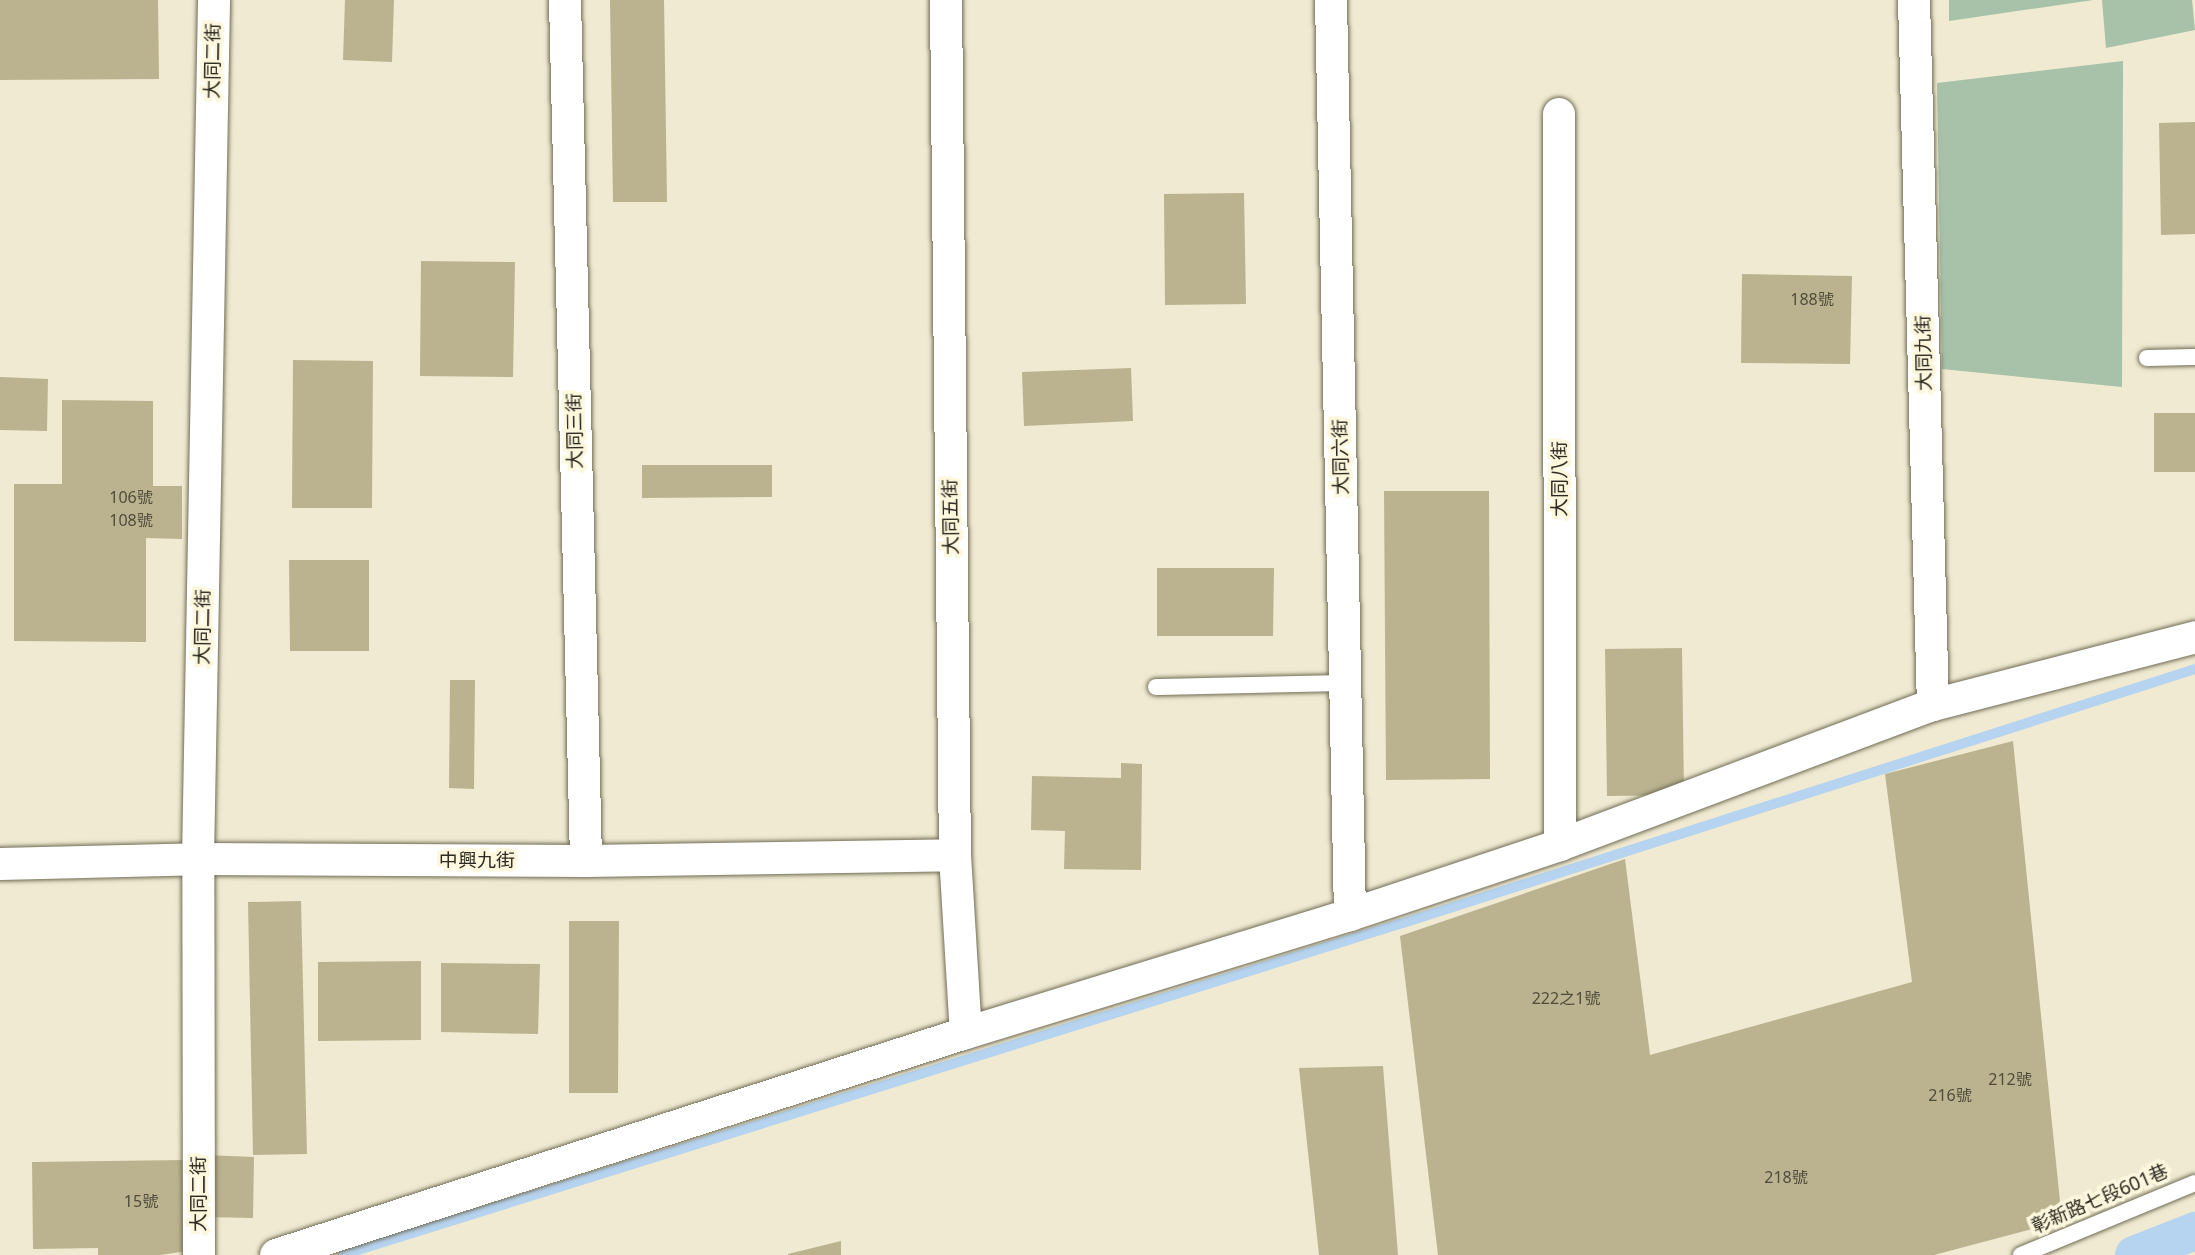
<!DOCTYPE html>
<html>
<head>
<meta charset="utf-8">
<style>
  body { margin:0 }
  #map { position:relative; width:2195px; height:1255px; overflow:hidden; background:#efead1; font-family:"Noto Sans","Noto Sans TC",sans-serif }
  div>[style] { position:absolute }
  .green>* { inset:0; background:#a7c2a9 }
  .stream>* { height:10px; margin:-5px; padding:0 5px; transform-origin:5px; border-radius:5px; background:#b6d4ef }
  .canal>* { height:38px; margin:-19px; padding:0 19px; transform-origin:19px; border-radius:19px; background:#b6d4ef }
  .building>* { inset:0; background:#bbb38f }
  .roads { filter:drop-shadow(0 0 2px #716c56) drop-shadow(0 0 2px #716c56) }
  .lane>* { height:16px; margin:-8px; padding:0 8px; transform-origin:8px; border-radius:8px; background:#fff }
  .street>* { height:32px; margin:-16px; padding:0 16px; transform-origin:16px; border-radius:16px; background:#fff }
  span { translate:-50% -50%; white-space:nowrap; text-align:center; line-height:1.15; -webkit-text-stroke:7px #fdf7de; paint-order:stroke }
  .number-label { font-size:16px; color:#504c3c }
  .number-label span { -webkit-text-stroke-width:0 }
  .street-label { font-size:19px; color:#2c2a20 }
</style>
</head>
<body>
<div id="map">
  <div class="green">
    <i style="clip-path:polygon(1949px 0,2093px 0,1949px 21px)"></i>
    <i style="clip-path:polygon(2102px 0,2192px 0,2195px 30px,2106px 48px)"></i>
    <i style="clip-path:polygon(2123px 61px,2122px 387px,1942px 369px,1937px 83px)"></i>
  </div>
  <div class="stream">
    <i style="left:342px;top:1255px;width:1112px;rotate:-17.38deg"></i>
    <i style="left:1403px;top:923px;width:832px;rotate:-17.78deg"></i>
  </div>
  <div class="canal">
    <i style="left:2134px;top:1255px;width:66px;rotate:-21.5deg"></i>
  </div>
  <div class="building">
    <i style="clip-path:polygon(0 0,158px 0,159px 79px,0 80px)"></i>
    <i style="clip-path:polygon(345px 0,394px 0,392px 62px,343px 60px)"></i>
    <i style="clip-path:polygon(610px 0,664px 0,667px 202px,613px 202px)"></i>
    <i style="clip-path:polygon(2195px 122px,2195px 234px,2161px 235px,2159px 123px)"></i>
    <i style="clip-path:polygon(1244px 193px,1246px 304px,1165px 305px,1164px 194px)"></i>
    <i style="clip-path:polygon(421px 261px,515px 262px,513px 377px,420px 376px)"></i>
    <i style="clip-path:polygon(1742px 274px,1852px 276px,1850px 364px,1741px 363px)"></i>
    <i style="clip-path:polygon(293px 360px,373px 361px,372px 508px,292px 508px)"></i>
    <i style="clip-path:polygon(1131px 368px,1133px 421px,1024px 426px,1022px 372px)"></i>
    <i style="clip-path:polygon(0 377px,48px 379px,47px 431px,0 430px)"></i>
    <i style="clip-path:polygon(62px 400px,153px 401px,153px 486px,182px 486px,182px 539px,146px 538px,146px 642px,14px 641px,14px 484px,62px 484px)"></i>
    <i style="clip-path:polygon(2154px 413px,2195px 413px,2195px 472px,2154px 472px)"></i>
    <i style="clip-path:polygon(642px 465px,772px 465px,772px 497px,642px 498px)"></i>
    <i style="clip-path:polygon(1384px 491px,1489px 491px,1490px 779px,1386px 780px)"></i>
    <i style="clip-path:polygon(289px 560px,369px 560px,369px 651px,290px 651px)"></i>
    <i style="clip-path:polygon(1157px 568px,1274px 568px,1273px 636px,1157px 636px)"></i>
    <i style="clip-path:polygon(1682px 648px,1684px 795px,1607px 796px,1605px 649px)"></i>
    <i style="clip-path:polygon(450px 680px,475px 680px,474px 789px,449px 788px)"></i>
    <i style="clip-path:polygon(2013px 741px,2062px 1221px,1934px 1255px,1438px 1255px,1400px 936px,1625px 859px,1650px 1055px,1912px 982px,1885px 774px)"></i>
    <i style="clip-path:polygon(1121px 763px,1142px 764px,1141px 870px,1064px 869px,1065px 831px,1031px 830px,1032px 776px,1121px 778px)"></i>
    <i style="clip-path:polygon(301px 901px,307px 1154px,253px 1155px,248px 902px)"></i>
    <i style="clip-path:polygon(569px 921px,619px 921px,618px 1093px,569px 1093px)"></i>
    <i style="clip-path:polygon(421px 961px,421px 1040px,318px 1041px,318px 962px)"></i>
    <i style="clip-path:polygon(441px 963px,540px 964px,538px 1034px,441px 1032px)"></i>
    <i style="clip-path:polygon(1383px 1066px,1398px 1255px,1319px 1255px,1299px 1068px)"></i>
    <i style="clip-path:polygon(205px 1155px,254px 1157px,253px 1218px,204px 1217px)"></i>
    <i style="clip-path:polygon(185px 1160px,187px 1251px,160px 1255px,98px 1255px,98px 1248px,33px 1249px,32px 1162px)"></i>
    <i style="clip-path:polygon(841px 1241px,841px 1255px,788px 1255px,788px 1254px)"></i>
  </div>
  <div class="roads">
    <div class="lane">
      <i style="left:2147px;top:358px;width:48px;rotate:-1.2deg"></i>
      <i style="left:1156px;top:687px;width:190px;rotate:-1.2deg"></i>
      <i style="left:2021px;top:1255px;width:188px;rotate:-22.5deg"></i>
    </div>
    <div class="street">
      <i style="left:565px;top:0;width:861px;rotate:88.6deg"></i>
      <i style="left:946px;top:0;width:855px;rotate:89.4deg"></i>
      <i style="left:955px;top:855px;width:178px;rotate:86.5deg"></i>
      <i style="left:1331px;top:0;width:915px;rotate:88.81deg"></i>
      <i style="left:1914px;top:0;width:705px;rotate:88.46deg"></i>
      <i style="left:1559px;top:114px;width:731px;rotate:89.92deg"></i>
      <i style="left:0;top:864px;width:198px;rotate:-1.4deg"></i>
      <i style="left:198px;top:859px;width:388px;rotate:0.3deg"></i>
      <i style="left:586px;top:861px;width:369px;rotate:-0.9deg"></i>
      <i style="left:199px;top:1255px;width:396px;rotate:-90.1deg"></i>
      <i style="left:198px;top:859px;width:859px;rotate:-88.93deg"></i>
      <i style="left:276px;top:1255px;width:725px;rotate:-17.84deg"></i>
      <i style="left:966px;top:1033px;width:402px;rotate:-17.1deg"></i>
      <i style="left:1350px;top:915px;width:221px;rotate:-18.4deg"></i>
      <i style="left:1560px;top:845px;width:398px;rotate:-20.6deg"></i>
      <i style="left:1933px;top:705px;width:271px;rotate:-14.5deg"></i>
    </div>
  </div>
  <div class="number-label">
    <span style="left:1812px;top:299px">188號</span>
    <span style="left:131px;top:497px">106號</span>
    <span style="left:131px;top:520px">108號</span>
    <span style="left:1566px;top:998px">222之1號</span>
    <span style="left:2010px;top:1079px">212號</span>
    <span style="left:1950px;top:1095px">216號</span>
    <span style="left:1786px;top:1177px">218號</span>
    <span style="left:141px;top:1201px">15號</span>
  </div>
  <div class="street-label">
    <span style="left:213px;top:61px;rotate:-89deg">大同二街</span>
    <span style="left:1924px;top:353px;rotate:-91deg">大同九街</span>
    <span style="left:575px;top:431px;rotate:-91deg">大同三街</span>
    <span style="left:1341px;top:457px;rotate:-91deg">大同六街</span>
    <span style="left:1560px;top:479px;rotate:-90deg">大同八街</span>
    <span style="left:951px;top:517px;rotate:-91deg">大同五街</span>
    <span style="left:203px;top:627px;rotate:-89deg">大同二街</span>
    <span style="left:477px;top:861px">中興九街</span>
    <span style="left:199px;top:1194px;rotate:-90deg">大同二街</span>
    <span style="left:2100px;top:1199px;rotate:-23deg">彰新路七段601巷</span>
  </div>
</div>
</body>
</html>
